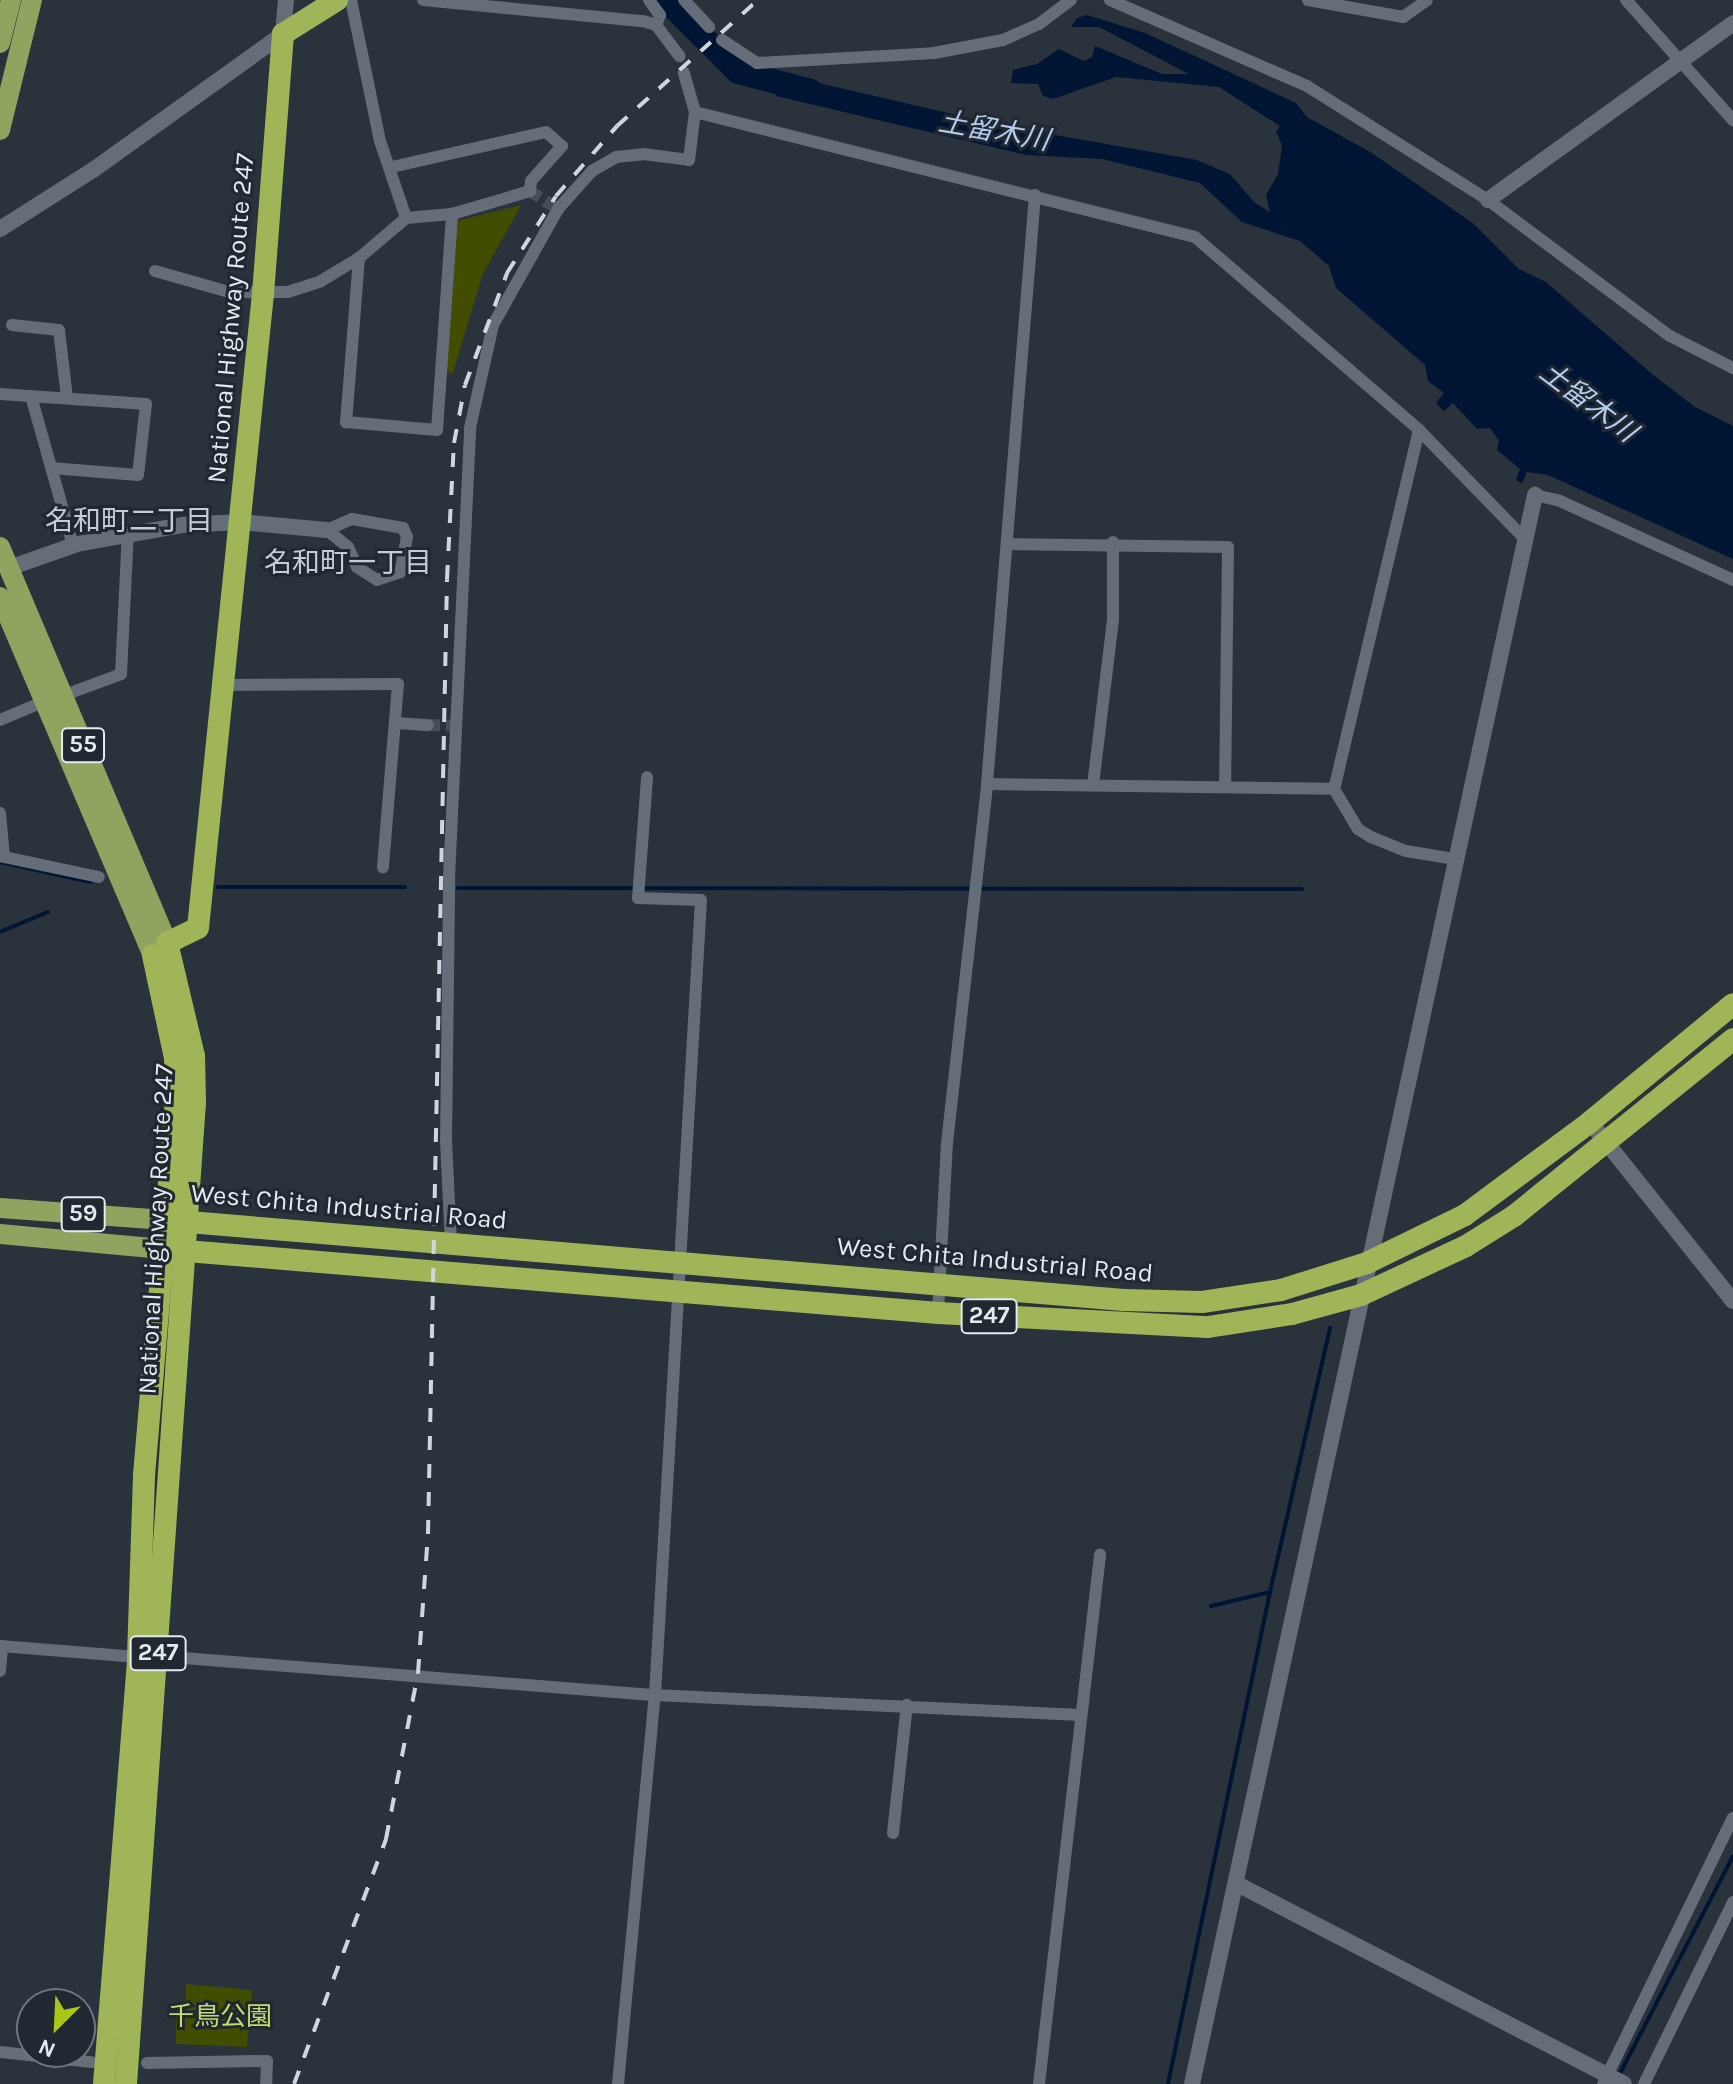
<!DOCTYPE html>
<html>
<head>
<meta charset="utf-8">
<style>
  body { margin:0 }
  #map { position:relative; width:1733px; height:2084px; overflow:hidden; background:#2a323c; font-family:Karla,"Noto Sans JP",sans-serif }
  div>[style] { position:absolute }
  .green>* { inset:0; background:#414d00 }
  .water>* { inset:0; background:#001533 }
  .stream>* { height:4px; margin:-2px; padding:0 2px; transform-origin:2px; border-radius:2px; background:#001533 }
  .river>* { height:24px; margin:-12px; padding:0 12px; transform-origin:12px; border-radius:12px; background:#001533 }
  .minor-tunnel>* { height:12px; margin-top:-6px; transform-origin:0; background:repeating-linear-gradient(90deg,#464e57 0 12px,transparent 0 18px) }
  .minor>* { height:12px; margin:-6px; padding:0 6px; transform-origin:6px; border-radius:6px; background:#646d78 }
  .tertiary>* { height:16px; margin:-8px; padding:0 8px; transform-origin:8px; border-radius:8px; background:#646d78 }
  .primary>* { height:20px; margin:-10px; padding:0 10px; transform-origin:10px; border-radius:10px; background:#90a35f }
  .trunk>* { height:22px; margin:-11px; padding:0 11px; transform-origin:11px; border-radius:11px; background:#9fb557 }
  .rail>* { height:4px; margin-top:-2px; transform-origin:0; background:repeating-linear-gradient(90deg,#d1d6dd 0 14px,transparent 0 28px) }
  span { translate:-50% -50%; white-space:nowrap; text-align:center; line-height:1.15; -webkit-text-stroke:6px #212832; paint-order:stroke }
  .shield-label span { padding:2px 6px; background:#212832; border:2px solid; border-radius:6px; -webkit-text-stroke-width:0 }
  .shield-label { font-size:24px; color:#e5eaf0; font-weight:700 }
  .street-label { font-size:26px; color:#e5eaf0 }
  .park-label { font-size:26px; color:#c3dc6b }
  .water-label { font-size:28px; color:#b2cdf0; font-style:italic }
  .neighbourhood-label { font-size:28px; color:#c3cdd9 }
  .north { position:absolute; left:16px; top:1988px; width:80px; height:80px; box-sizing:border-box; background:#212832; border:2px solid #6f767e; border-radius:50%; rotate:204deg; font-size:22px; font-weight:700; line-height:32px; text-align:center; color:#e5eaf0 }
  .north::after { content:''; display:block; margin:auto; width:28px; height:36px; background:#aac718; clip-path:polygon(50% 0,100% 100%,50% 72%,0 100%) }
</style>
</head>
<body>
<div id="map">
  <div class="green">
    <i style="clip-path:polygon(521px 205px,482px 276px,453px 373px,446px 372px,457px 221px)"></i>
    <i style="clip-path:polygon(186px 1984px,252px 1990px,247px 2047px,176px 2044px,176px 2017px,186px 2017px)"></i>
  </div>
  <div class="water">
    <i style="clip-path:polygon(1087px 15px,1145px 33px,1296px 103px,1307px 117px,1372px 153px,1474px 224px,1519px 269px,1546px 282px,1652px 374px,1695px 407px,1733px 426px,1733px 559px,1548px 475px,1527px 472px,1522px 483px,1516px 480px,1520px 469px,1497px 450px,1499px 441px,1490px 428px,1477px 429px,1453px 403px,1444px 411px,1436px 403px,1444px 393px,1428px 381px,1425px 365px,1336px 288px,1329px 266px,1300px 241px,1242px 222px,1200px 183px,1102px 159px,1027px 155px,776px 96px,780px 74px,1004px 126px,1197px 160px,1230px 174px,1254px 202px,1270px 212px,1266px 195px,1278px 174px,1282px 145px,1276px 132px,1280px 126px,1219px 87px,1116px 77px,1053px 99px,1043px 96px,1038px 84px,1011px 83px,1013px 70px,1037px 64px,1059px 49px,1084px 61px,1092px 57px,1095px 46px,1162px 74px,1189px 74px,1099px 27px,1071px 27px,1077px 18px)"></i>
  </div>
  <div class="stream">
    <i style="left:0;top:862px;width:93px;rotate:12.4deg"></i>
    <i style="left:218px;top:887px;width:187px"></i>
    <i style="left:458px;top:888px;width:844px;rotate:0.07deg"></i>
    <i style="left:0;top:932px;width:52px;rotate:-22.6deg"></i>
    <i style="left:1211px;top:1606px;width:61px;rotate:-13.3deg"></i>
    <i style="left:1270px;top:1592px;width:271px;rotate:-77.2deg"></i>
    <i style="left:1618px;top:2077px;width:249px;rotate:-62.5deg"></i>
    <i style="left:1168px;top:2084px;width:502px;rotate:-78.29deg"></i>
  </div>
  <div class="river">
    <i style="left:666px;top:0;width:102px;rotate:45deg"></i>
    <i style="left:738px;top:72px;width:75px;rotate:14.6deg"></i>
  </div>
  <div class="minor-tunnel">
    <i style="left:530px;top:191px;width:33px;rotate:33deg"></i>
    <i style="left:428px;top:725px;width:31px;rotate:2deg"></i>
  </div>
  <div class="minor">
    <i style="left:351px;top:0;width:144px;rotate:78.4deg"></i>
    <i style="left:380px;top:141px;width:81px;rotate:71.3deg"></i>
    <i style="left:423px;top:0;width:221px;rotate:5.5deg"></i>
    <i style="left:643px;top:21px;width:14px;rotate:17deg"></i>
    <i style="left:656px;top:25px;width:39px;rotate:53deg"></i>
    <i style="left:649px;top:0;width:19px;rotate:54deg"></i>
    <i style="left:660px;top:15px;width:11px;rotate:112deg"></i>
    <i style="left:684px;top:0;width:37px;rotate:47deg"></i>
    <i style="left:1110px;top:0;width:215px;rotate:23.6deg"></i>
    <i style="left:1307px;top:86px;width:214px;rotate:32.2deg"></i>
    <i style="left:1488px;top:200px;width:227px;rotate:36.8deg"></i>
    <i style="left:1670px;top:336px;width:71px;rotate:26.9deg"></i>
    <i style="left:1308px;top:0;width:97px;rotate:10.1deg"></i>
    <i style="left:1403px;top:17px;width:29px;rotate:-35deg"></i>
    <i style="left:1626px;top:0;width:161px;rotate:48.3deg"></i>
    <i style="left:722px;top:40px;width:42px;rotate:33.3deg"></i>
    <i style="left:757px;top:63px;width:177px;rotate:-3.2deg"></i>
    <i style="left:934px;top:53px;width:70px;rotate:-10.7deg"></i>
    <i style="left:1003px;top:40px;width:39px;rotate:-24deg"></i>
    <i style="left:1039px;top:24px;width:40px;rotate:-37deg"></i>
    <i style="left:695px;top:112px;width:515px;rotate:14.04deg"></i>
    <i style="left:1195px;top:237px;width:296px;rotate:40.7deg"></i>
    <i style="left:1419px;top:430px;width:153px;rotate:45.8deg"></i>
    <i style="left:359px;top:258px;width:165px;rotate:94.5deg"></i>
    <i style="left:346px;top:422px;width:91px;rotate:5deg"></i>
    <i style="left:437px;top:430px;width:217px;rotate:-86deg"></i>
    <i style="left:155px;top:271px;width:77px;rotate:15.8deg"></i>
    <i style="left:229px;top:292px;width:59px"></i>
    <i style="left:288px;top:292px;width:35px;rotate:-18deg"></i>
    <i style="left:321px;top:281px;width:44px;rotate:-31.2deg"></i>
    <i style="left:359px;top:258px;width:62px;rotate:-40.4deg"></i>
    <i style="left:406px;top:218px;width:46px;rotate:-5deg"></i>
    <i style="left:452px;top:214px;width:81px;rotate:-16.4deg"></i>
    <i style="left:530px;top:191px;width:10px;rotate:-84deg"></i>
    <i style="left:531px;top:181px;width:47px;rotate:-48.5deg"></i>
    <i style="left:562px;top:146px;width:21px;rotate:-139deg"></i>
    <i style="left:546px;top:132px;width:158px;rotate:167.2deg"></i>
    <i style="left:12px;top:325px;width:47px;rotate:6.1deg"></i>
    <i style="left:59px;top:330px;width:68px;rotate:83.3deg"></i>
    <i style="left:0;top:394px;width:146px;rotate:3.9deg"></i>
    <i style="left:146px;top:404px;width:71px;rotate:96.4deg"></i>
    <i style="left:138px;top:475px;width:87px;rotate:-175.4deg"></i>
    <i style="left:31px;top:396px;width:155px;rotate:74.3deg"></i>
    <i style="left:1419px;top:430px;width:369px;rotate:103.3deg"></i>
    <i style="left:1334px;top:789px;width:47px;rotate:59deg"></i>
    <i style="left:1358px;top:829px;width:15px;rotate:32deg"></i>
    <i style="left:1371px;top:837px;width:38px;rotate:22deg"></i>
    <i style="left:1406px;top:851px;width:50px;rotate:9.3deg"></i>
    <i style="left:1535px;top:495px;width:26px;rotate:13deg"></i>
    <i style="left:1560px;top:501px;width:190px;rotate:24.5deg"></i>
    <i style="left:352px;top:519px;width:52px;rotate:10deg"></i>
    <i style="left:403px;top:528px;width:10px;rotate:66deg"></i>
    <i style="left:407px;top:537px;width:36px;rotate:101deg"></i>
    <i style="left:400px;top:572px;width:24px;rotate:161deg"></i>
    <i style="left:377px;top:580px;width:24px;rotate:-147deg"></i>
    <i style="left:357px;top:567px;width:22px;rotate:-114deg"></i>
    <i style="left:348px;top:547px;width:27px;rotate:-141deg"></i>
    <i style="left:327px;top:530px;width:27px;rotate:-24deg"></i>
    <i style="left:1007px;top:544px;width:221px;rotate:0.8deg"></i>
    <i style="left:1228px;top:547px;width:240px;rotate:90.7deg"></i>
    <i style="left:225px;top:685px;width:173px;rotate:-0.3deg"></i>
    <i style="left:398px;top:684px;width:184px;rotate:94.7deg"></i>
    <i style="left:62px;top:696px;width:63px;rotate:-20.4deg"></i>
    <i style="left:121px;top:674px;width:141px;rotate:-87.2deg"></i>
    <i style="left:0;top:720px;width:49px;rotate:-22.9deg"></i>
    <i style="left:397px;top:723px;width:31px;rotate:4deg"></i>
    <i style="left:987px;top:784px;width:347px;rotate:0.8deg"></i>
    <i style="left:1093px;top:785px;width:167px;rotate:-83.1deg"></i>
    <i style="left:1113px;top:619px;width:77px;rotate:-90deg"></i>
    <i style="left:0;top:813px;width:44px;rotate:84.8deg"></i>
    <i style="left:0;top:856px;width:101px;rotate:12deg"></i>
    <i style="left:451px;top:1243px;width:101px;rotate:-92.8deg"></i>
    <i style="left:446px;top:1142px;width:264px;rotate:-89.3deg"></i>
    <i style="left:449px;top:878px;width:450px;rotate:-87.3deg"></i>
    <i style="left:470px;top:428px;width:106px;rotate:-77.4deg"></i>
    <i style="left:493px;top:325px;width:133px;rotate:-60.7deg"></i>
    <i style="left:558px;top:209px;width:51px;rotate:-48.2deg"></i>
    <i style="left:592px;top:171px;width:28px;rotate:-30deg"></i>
    <i style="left:616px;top:157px;width:27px;rotate:-6deg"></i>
    <i style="left:643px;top:154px;width:46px;rotate:7.4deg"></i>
    <i style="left:689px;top:160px;width:48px;rotate:-82.9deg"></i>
    <i style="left:695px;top:112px;width:41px;rotate:-105.8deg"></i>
    <i style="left:938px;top:1313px;width:170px;rotate:-87deg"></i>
    <i style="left:947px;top:1143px;width:361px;rotate:-83.6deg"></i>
    <i style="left:987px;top:784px;width:591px;rotate:-85.34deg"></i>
    <i style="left:0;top:1646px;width:138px;rotate:4.6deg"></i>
    <i style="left:158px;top:1656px;width:499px;rotate:4.5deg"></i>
    <i style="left:655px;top:1695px;width:426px;rotate:2.7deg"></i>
    <i style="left:0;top:1671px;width:25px;rotate:-85deg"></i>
    <i style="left:893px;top:1833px;width:129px;rotate:-83.8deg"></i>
    <i style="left:0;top:2052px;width:92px;rotate:6.3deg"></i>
    <i style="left:147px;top:2063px;width:120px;rotate:-1deg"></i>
    <i style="left:267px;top:2061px;width:23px;rotate:92deg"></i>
    <i style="left:618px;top:2084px;width:391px;rotate:-84.6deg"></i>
    <i style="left:655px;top:1695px;width:796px;rotate:-86.69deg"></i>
    <i style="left:701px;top:900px;width:63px;rotate:-178.2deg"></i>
    <i style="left:638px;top:898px;width:121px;rotate:-85.7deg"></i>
    <i style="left:1039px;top:2084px;width:533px;rotate:-83.42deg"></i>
    <i style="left:1603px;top:2084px;width:296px;rotate:-64deg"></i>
    <i style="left:1644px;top:2084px;width:203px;rotate:-63.9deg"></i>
  </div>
  <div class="tertiary">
    <i style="left:1488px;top:200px;width:302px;rotate:-35.8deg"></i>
    <i style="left:0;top:229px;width:110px;rotate:-32.4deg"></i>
    <i style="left:93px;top:170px;width:234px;rotate:-35.6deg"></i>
    <i style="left:283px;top:34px;width:34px;rotate:-85deg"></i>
    <i style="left:9px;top:568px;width:72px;rotate:-19.4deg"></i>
    <i style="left:77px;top:544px;width:108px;rotate:-10.2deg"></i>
    <i style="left:183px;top:525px;width:57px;rotate:-3deg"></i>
    <i style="left:240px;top:522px;width:87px;rotate:5.3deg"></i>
    <i style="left:1590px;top:1122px;width:229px;rotate:51.4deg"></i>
    <i style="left:1239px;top:1885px;width:433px;rotate:27.3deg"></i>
    <i style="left:1192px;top:2084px;width:1626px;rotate:-77.82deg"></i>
  </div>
  <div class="primary">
    <i style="left:0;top:43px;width:44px;rotate:-75.7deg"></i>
    <i style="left:0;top:130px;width:134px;rotate:-76.2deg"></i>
    <i style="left:0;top:547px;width:430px;rotate:67.1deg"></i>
    <i style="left:0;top:597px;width:389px;rotate:66.9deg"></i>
    <i style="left:0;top:1208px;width:165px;rotate:4.2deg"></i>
    <i style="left:0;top:1234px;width:163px;rotate:5.3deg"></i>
  </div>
  <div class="trunk">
    <i style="left:165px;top:1220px;width:962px;rotate:4.77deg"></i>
    <i style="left:1124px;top:1300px;width:78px;rotate:1.5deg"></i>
    <i style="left:1202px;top:1302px;width:80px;rotate:-8.6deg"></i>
    <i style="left:1281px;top:1290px;width:90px;rotate:-17.4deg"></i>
    <i style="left:1367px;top:1263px;width:109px;rotate:-26.1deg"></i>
    <i style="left:1465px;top:1215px;width:156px;rotate:-36.6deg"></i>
    <i style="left:1590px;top:1122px;width:185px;rotate:-39.5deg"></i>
    <i style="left:162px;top:1249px;width:779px;rotate:4.71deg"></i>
    <i style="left:938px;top:1313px;width:270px;rotate:3deg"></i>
    <i style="left:1208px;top:1327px;width:85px;rotate:-8.8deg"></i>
    <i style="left:1292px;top:1314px;width:72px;rotate:-15.4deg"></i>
    <i style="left:1361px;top:1295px;width:116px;rotate:-25deg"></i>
    <i style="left:1466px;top:1246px;width:57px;rotate:-32deg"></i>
    <i style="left:1514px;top:1216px;width:282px;rotate:-38.9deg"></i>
    <i style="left:104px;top:2084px;width:428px;rotate:-85.4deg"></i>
    <i style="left:138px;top:1657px;width:182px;rotate:-88.1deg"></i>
    <i style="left:144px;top:1475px;width:374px;rotate:-85.1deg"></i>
    <i style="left:176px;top:1102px;width:44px;rotate:-91.3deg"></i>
    <i style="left:175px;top:1058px;width:105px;rotate:-102.1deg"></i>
    <i style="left:126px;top:2084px;width:984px;rotate:-85.98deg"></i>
    <i style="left:195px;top:1102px;width:46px;rotate:-91.2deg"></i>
    <i style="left:194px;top:1056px;width:116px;rotate:-103.4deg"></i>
    <i style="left:167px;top:943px;width:34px;rotate:-26deg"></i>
    <i style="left:198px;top:928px;width:637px;rotate:-84.15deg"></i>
    <i style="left:263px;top:294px;width:261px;rotate:-85.6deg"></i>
    <i style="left:283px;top:34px;width:64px;rotate:-32.2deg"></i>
  </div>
  <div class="rail">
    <i style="left:294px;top:2084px;width:262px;rotate:-69.4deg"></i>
    <i style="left:386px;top:1839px;width:169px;rotate:-79.1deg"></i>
    <i style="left:418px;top:1673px;width:139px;rotate:-85.9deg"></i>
    <i style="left:428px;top:1534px;width:955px;rotate:-88.86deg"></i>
    <i style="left:447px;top:579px;width:136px;rotate:-87.1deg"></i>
    <i style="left:454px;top:443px;width:59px;rotate:-79.3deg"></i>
    <i style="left:465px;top:385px;width:120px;rotate:-69.4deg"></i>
    <i style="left:507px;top:273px;width:91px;rotate:-57.5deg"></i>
    <i style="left:556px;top:196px;width:93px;rotate:-48.9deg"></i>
    <i style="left:617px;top:126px;width:189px;rotate:-41.8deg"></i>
  </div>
  <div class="shield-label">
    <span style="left:83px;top:745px">55</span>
    <span style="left:83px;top:1214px">59</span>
    <span style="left:989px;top:1316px">247</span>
    <span style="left:158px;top:1653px">247</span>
  </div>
  <div class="street-label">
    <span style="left:231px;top:318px;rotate:-85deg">National Highway Route 247</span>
    <span style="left:349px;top:1207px;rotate:5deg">West Chita Industrial Road</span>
    <span style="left:156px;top:1229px;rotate:-87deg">National Highway Route 247</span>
    <span style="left:995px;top:1260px;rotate:5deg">West Chita Industrial Road</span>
  </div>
  <div class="park-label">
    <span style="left:220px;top:2017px">千鳥公園</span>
  </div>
  <div class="water-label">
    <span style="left:994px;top:131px;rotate:10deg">土留木川</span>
    <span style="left:1588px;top:402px;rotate:37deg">土留木川</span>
  </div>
  <div class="neighbourhood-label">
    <span style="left:129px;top:521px">名和町二丁目</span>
    <span style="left:348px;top:563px">名和町一丁目</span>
  </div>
  <div class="north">N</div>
</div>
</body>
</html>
